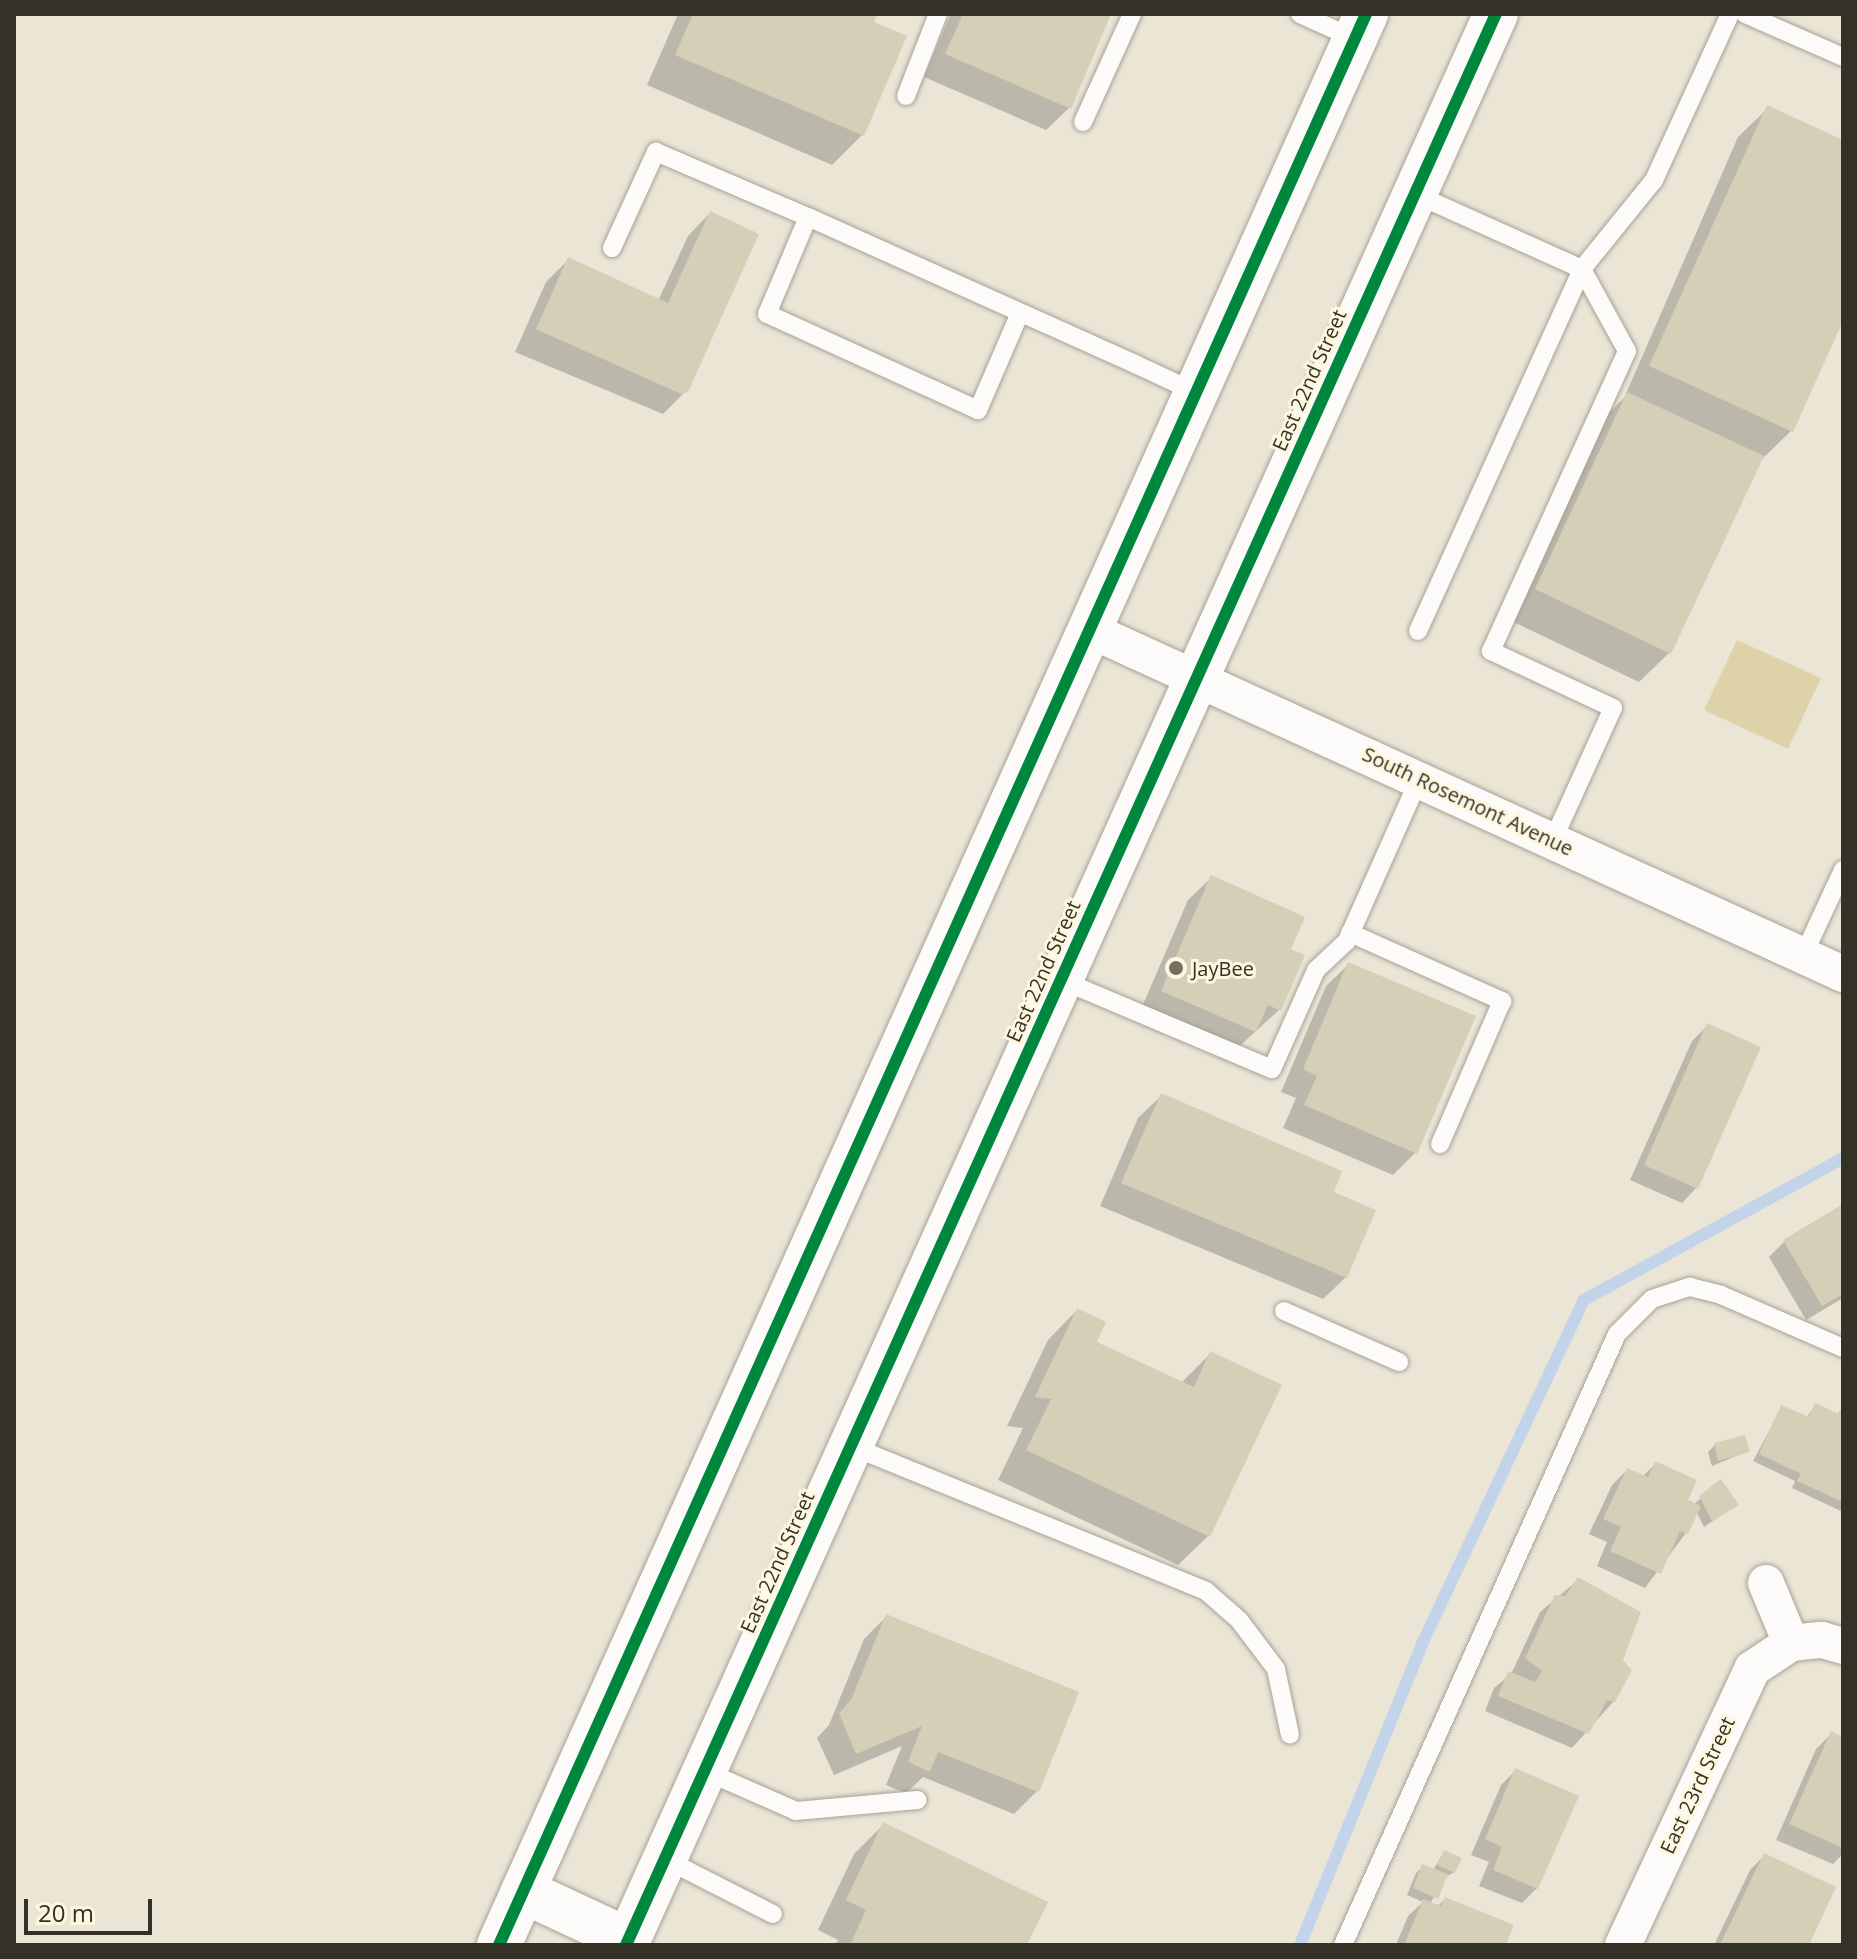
<!DOCTYPE html>
<html>
<head>
<meta charset="utf-8">
<style>
  body { margin:0 }
  #map { position:relative; width:1857px; height:1959px; overflow:hidden; background:#eae5d5; font-family:"Open Sans",sans-serif }
  div>[style] { position:absolute }
  .green>* { inset:0; background:#ded2ab }
  .shadow>* { inset:0; background:#0003 }
  .stream>* { height:12px; margin:-6px; padding:0 6px; transform-origin:6px; border-radius:6px; background:#c3d3ea }
  .building>* { inset:0; background:#d5cfb8 }
  .roads { filter:drop-shadow(0 0 2px #a6a297) drop-shadow(0 0 2px #a6a297) }
  .service>* { height:18px; margin:-9px; padding:0 9px; transform-origin:9px; border-radius:9px; background:#fcfbf9 }
  .minor>* { height:36px; margin:-18px; padding:0 18px; transform-origin:18px; border-radius:18px; background:#fcfbf9 }
  .primary>* { height:44px; margin:-22px; padding:0 22px; transform-origin:22px; border-radius:22px; background:#fcfbf9 }
  .cycleway>* { height:12px; margin:-6px; padding:0 6px; transform-origin:6px; border-radius:6px; background:#00873e }
  .dots>* { width:22px; height:22px; translate:-50% -50%; box-sizing:border-box; border:4px solid #fef7e0; border-radius:50% }
  span { translate:-50% -50%; white-space:nowrap; text-align:center; line-height:1.15; -webkit-text-stroke:6px #fef7e0; paint-order:stroke }
  .street-label { font-size:20px; color:#343126 }
  .poi-label { font-size:20px; color:#343126 }
  .left { translate:0 -50%; text-align:left }
  .frame { position:absolute; inset:0; border:16px solid #343126; pointer-events:none }
  .scale { position:absolute; left:24px; top:1899px; width:128px; height:36px; box-sizing:border-box; border:4px solid #343126; border-top:0; padding-left:10px; font-size:24px; line-height:28px; white-space:nowrap; color:#343126; -webkit-text-stroke:6px #fef7e0; paint-order:stroke }
</style>
</head>
<body>
<div id="map">
  <div class="green">
    <i style="clip-path:polygon(1737px 640px,1821px 678px,1788px 749px,1704px 710px)"></i>
  </div>
  <div class="shadow">
    <i style="clip-path:polygon(678px 14px,875px 14px,871px 23px,905px 37px,862px 135px,832px 165px,647px 85px)"></i>
    <i style="clip-path:polygon(951px 14px,1109px 14px,1069px 108px,1046px 130px,924px 77px)"></i>
    <i style="clip-path:polygon(1768px 108px,1843px 142px,1843px 316px,1791px 431px,1761px 460px,1669px 653px,1639px 682px,1507px 619px,1597px 424px,1624px 398px,1738px 137px)"></i>
    <i style="clip-path:polygon(710px 213px,686px 391px,663px 414px,515px 352px,546px 282px,568px 260px,658px 301px,688px 236px)"></i>
    <i style="clip-path:polygon(1211px 878px,1289px 950px,1279px 1010px,1232px 1053px,1139px 1014px,1188px 900px)"></i>
    <i style="clip-path:polygon(1349px 964px,1415px 1153px,1393px 1175px,1283px 1128px,1296px 1098px,1281px 1092px,1326px 986px)"></i>
    <i style="clip-path:polygon(1707px 1026px,1696px 1188px,1682px 1203px,1630px 1180px,1692px 1041px)"></i>
    <i style="clip-path:polygon(1161px 1096px,1331px 1193px,1346px 1277px,1323px 1299px,1100px 1206px,1138px 1118px)"></i>
    <i style="clip-path:polygon(1843px 1207px,1843px 1298px,1806px 1320px,1769px 1257px,1784px 1242px)"></i>
    <i style="clip-path:polygon(1077px 1310px,1095px 1343px,1181px 1383px,1211px 1353px,1208px 1536px,1178px 1565px,998px 1480px,1023px 1428px,1007px 1426px,1048px 1340px)"></i>
    <i style="clip-path:polygon(1816px 1405px,1837px 1415px,1843px 1407px,1843px 1512px,1792px 1488px,1795px 1481px,1753px 1461px,1782px 1407px,1806px 1418px)"></i>
    <i style="clip-path:polygon(1715px 1445px,1748px 1451px,1712px 1466px,1708px 1452px)"></i>
    <i style="clip-path:polygon(1656px 1463px,1686px 1501px,1693px 1505px,1720px 1482px,1736px 1505px,1704px 1527px,1696px 1511px,1686px 1533px,1645px 1588px,1597px 1566px,1607px 1542px,1589px 1534px,1612px 1485px,1627px 1470px,1642px 1477px)"></i>
    <i style="clip-path:polygon(1578px 1580px,1620px 1661px,1614px 1701px,1572px 1748px,1485px 1711px,1494px 1688px,1511px 1674px,1540px 1612px)"></i>
    <i style="clip-path:polygon(887px 1616px,1077px 1693px,1037px 1791px,1014px 1814px,923px 1777px,906px 1793px,886px 1785px,902px 1746px,834px 1775px,817px 1738px,829px 1725px,864px 1639px)"></i>
    <i style="clip-path:polygon(1831px 1734px,1843px 1739px,1843px 1854px,1833px 1864px,1776px 1840px,1816px 1749px)"></i>
    <i style="clip-path:polygon(1516px 1770px,1537px 1888px,1522px 1903px,1479px 1886px,1489px 1862px,1471px 1855px,1501px 1785px)"></i>
    <i style="clip-path:polygon(884px 1824px,1025px 1945px,835px 1945px,838px 1940px,818px 1930px,854px 1854px)"></i>
    <i style="clip-path:polygon(1444px 1852px,1454px 1872px,1444px 1878px,1430px 1904px,1437px 1907px,1445px 1899px,1505px 1945px,1396px 1945px,1408px 1916px,1423px 1902px,1407px 1895px,1416px 1873px,1423px 1866px,1433px 1870px)"></i>
    <i style="clip-path:polygon(1765px 1855px,1806px 1945px,1714px 1945px,1750px 1870px)"></i>
  </div>
  <div class="stream">
    <i style="left:1300px;top:1945px;width:325px;rotate:-67.9deg"></i>
    <i style="left:1422px;top:1644px;width:380px;rotate:-64.8deg"></i>
    <i style="left:1584px;top:1300px;width:295px;rotate:-28.7deg"></i>
  </div>
  <div class="building">
    <i style="clip-path:polygon(693px 14px,877px 14px,874px 22px,907px 36px,864px 136px,675px 55px)"></i>
    <i style="clip-path:polygon(963px 14px,1111px 14px,1071px 109px,945px 54px)"></i>
    <i style="clip-path:polygon(1767px 105px,1843px 140px,1843px 321px,1793px 432px,1649px 366px)"></i>
    <i style="clip-path:polygon(710px 211px,759px 234px,688px 392px,681px 394px,536px 329px,568px 257px,668px 303px)"></i>
    <i style="clip-path:polygon(1627px 392px,1764px 456px,1671px 654px,1535px 589px)"></i>
    <i style="clip-path:polygon(1211px 875px,1305px 917px,1291px 949px,1305px 955px,1281px 1011px,1268px 1005px,1256px 1032px,1161px 991px)"></i>
    <i style="clip-path:polygon(1348px 962px,1476px 1016px,1417px 1154px,1304px 1105px,1317px 1076px,1303px 1069px)"></i>
    <i style="clip-path:polygon(1707px 1023px,1761px 1047px,1698px 1189px,1644px 1165px)"></i>
    <i style="clip-path:polygon(1161px 1093px,1342px 1171px,1334px 1192px,1376px 1210px,1347px 1278px,1121px 1183px)"></i>
    <i style="clip-path:polygon(1843px 1204px,1843px 1294px,1822px 1306px,1783px 1240px)"></i>
    <i style="clip-path:polygon(1077px 1308px,1106px 1322px,1097px 1342px,1194px 1387px,1210px 1351px,1282px 1385px,1210px 1537px,1026px 1450px,1051px 1399px,1035px 1397px)"></i>
    <i style="clip-path:polygon(1815px 1403px,1839px 1414px,1843px 1406px,1843px 1502px,1797px 1481px,1801px 1474px,1759px 1454px,1781px 1405px,1809px 1417px)"></i>
    <i style="clip-path:polygon(1745px 1435px,1750px 1452px,1718px 1461px,1714px 1443px)"></i>
    <i style="clip-path:polygon(1655px 1461px,1697px 1480px,1688px 1500px,1701px 1506px,1688px 1534px,1680px 1531px,1661px 1574px,1610px 1551px,1621px 1527px,1603px 1519px,1627px 1468px,1648px 1477px)"></i>
    <i style="clip-path:polygon(1721px 1479px,1739px 1505px,1712px 1521px,1699px 1496px)"></i>
    <i style="clip-path:polygon(1578px 1577px,1641px 1612px,1623px 1660px,1632px 1670px,1615px 1702px,1607px 1700px,1589px 1734px,1498px 1696px,1508px 1671px,1535px 1682px,1542px 1671px,1525px 1658px,1555px 1595px,1565px 1596px)"></i>
    <i style="clip-path:polygon(886px 1614px,1079px 1692px,1039px 1792px,938px 1752px,930px 1772px,908px 1762px,922px 1726px,856px 1754px,839px 1713px,851px 1700px)"></i>
    <i style="clip-path:polygon(1831px 1731px,1843px 1737px,1843px 1848px,1789px 1824px)"></i>
    <i style="clip-path:polygon(1515px 1768px,1579px 1796px,1538px 1889px,1493px 1870px,1502px 1847px,1485px 1839px)"></i>
    <i style="clip-path:polygon(883px 1822px,1048px 1902px,1027px 1945px,850px 1945px,866px 1910px,846px 1900px)"></i>
    <i style="clip-path:polygon(1444px 1850px,1462px 1858px,1455px 1873px,1437px 1865px)"></i>
    <i style="clip-path:polygon(1764px 1853px,1836px 1887px,1809px 1945px,1720px 1945px)"></i>
    <i style="clip-path:polygon(1422px 1864px,1448px 1874px,1438px 1899px,1413px 1888px)"></i>
    <i style="clip-path:polygon(1445px 1897px,1514px 1925px,1506px 1945px,1404px 1945px,1423px 1899px,1441px 1906px)"></i>
  </div>
  <div class="roads">
    <div class="service">
      <i style="left:1300px;top:14px;width:60px;rotate:24.4deg"></i>
      <i style="left:1745px;top:14px;width:107px;rotate:23.7deg"></i>
      <i style="left:906px;top:96px;width:88px;rotate:-68.7deg"></i>
      <i style="left:1083px;top:122px;width:119px;rotate:-65.6deg"></i>
      <i style="left:1415px;top:194px;width:183px;rotate:24.2deg"></i>
      <i style="left:1582px;top:269px;width:114px;rotate:-51deg"></i>
      <i style="left:1654px;top:180px;width:183px;rotate:-65.4deg"></i>
      <i style="left:612px;top:248px;width:106px;rotate:-65.4deg"></i>
      <i style="left:656px;top:152px;width:165px;rotate:23.2deg"></i>
      <i style="left:1020px;top:313px;width:106px;rotate:113.4deg"></i>
      <i style="left:978px;top:410px;width:232px;rotate:-155.5deg"></i>
      <i style="left:767px;top:314px;width:105px;rotate:-67.1deg"></i>
      <i style="left:808px;top:217px;width:361px;rotate:24.2deg"></i>
      <i style="left:1137px;top:365px;width:66px;rotate:25deg"></i>
      <i style="left:1418px;top:631px;width:397px;rotate:-65.6deg"></i>
      <i style="left:1553px;top:840px;width:145px;rotate:-65.6deg"></i>
      <i style="left:1613px;top:708px;width:135px;rotate:-155deg"></i>
      <i style="left:1491px;top:651px;width:329px;rotate:-65.6deg"></i>
      <i style="left:1627px;top:351px;width:94px;rotate:-118.8deg"></i>
      <i style="left:1350px;top:933px;width:167px;rotate:24.1deg"></i>
      <i style="left:1502px;top:1001px;width:156px;rotate:113.4deg"></i>
      <i style="left:1803px;top:956px;width:95px;rotate:-65.1deg"></i>
      <i style="left:1061px;top:980px;width:229px;rotate:22.9deg"></i>
      <i style="left:1272px;top:1069px;width:108px;rotate:-66deg"></i>
      <i style="left:1316px;top:970px;width:42px;rotate:-43.1deg"></i>
      <i style="left:1347px;top:941px;width:177px;rotate:-66deg"></i>
      <i style="left:1284px;top:1311px;width:126px;rotate:23.9deg"></i>
      <i style="left:851px;top:1446px;width:383px;rotate:22.2deg"></i>
      <i style="left:1206px;top:1591px;width:44px;rotate:41.3deg"></i>
      <i style="left:1239px;top:1620px;width:61px;rotate:52.9deg"></i>
      <i style="left:1276px;top:1669px;width:67px;rotate:78deg"></i>
      <i style="left:705px;top:1771px;width:99px;rotate:23.7deg"></i>
      <i style="left:796px;top:1811px;width:122px;rotate:-5.2deg"></i>
      <i style="left:665px;top:1859px;width:121px;rotate:27deg"></i>
      <i style="left:1343px;top:1945px;width:670px;rotate:-65.85deg"></i>
      <i style="left:1617px;top:1334px;width:49px;rotate:-45deg"></i>
      <i style="left:1652px;top:1299px;width:40px;rotate:-18deg"></i>
      <i style="left:1690px;top:1287px;width:32px;rotate:14deg"></i>
      <i style="left:1721px;top:1295px;width:133px;rotate:23.5deg"></i>
    </div>
    <div class="minor">
      <i style="left:1092px;top:631px;width:826px;rotate:24.55deg"></i>
      <i style="left:1766px;top:1583px;width:65px;rotate:67.4deg"></i>
      <i style="left:1623px;top:1945px;width:305px;rotate:-64.9deg"></i>
      <i style="left:1752px;top:1669px;width:47px;rotate:-33.7deg"></i>
      <i style="left:1791px;top:1643px;width:31px;rotate:-6deg"></i>
      <i style="left:1822px;top:1640px;width:22px;rotate:16deg"></i>
    </div>
    <div class="primary">
      <i style="left:523px;top:1891px;width:116px;rotate:25deg"></i>
      <i style="left:499px;top:1945px;width:2117px;rotate:-65.82deg"></i>
      <i style="left:626px;top:1945px;width:2118px;rotate:-65.75deg"></i>
    </div>
  </div>
  <div class="cycleway">
    <i style="left:499px;top:1945px;width:2117px;rotate:-65.82deg"></i>
    <i style="left:626px;top:1945px;width:2118px;rotate:-65.75deg"></i>
  </div>
  <div class="dots">
    <i style="left:1176px;top:968px;background:#747063"></i>
  </div>
  <div class="street-label">
    <span style="left:1309px;top:380px;rotate:-66deg">East 22nd Street</span>
    <span style="left:1468px;top:801px;rotate:25deg">South Rosemont Avenue</span>
    <span style="left:1043px;top:971px;rotate:-66deg">East 22nd Street</span>
    <span style="left:777px;top:1562px;rotate:-66deg">East 22nd Street</span>
    <span style="left:1697px;top:1785px;rotate:-65deg">East 23rd Street</span>
  </div>
  <div class="poi-label">
    <span class="left" style="left:1192px;top:968px">JayBee</span>
  </div>
  <div class="frame"></div>
  <div class="scale">20 m</div>
</div>
</body>
</html>
